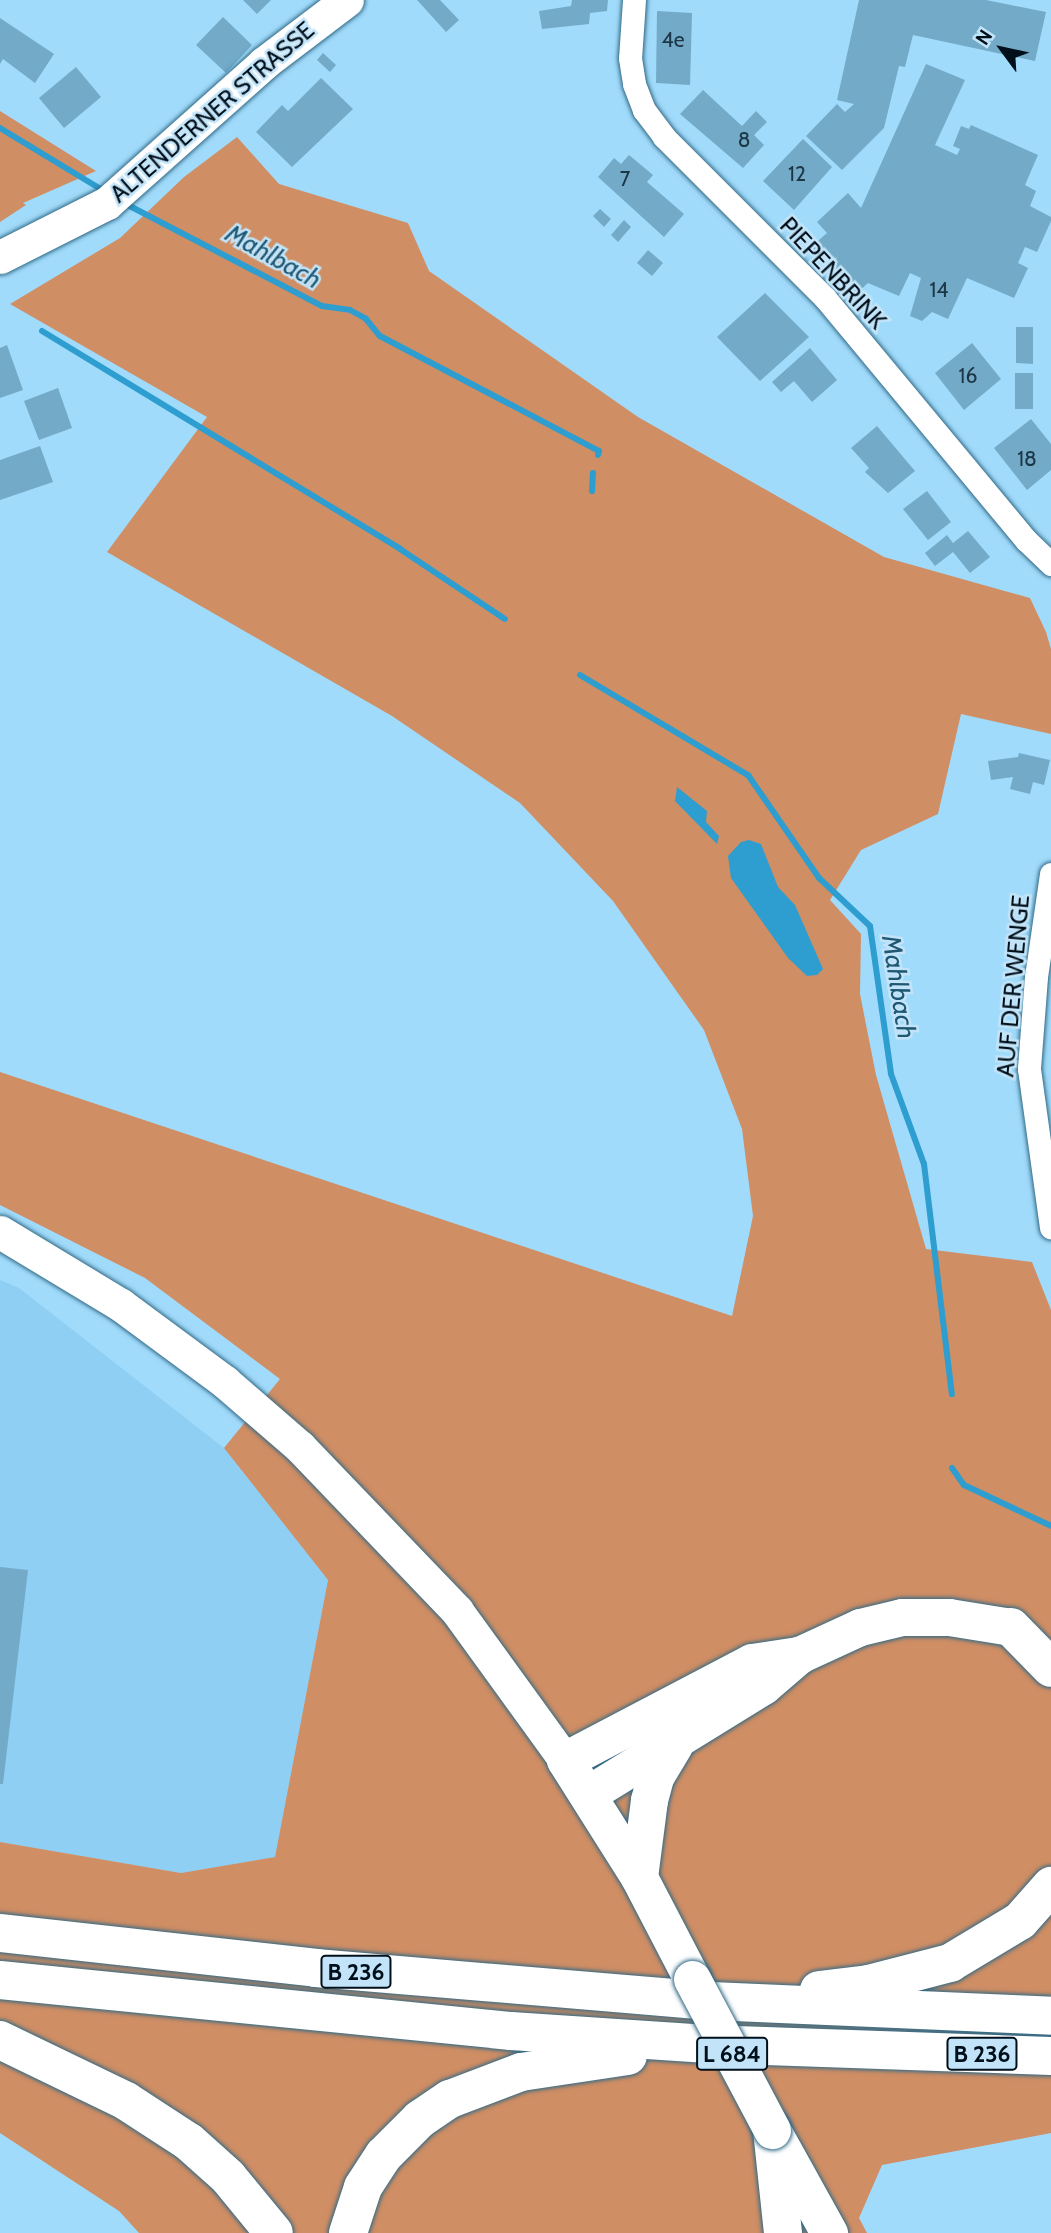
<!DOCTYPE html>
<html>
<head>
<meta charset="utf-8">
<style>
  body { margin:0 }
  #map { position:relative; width:1051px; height:2233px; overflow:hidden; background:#a1dbfb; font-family:Cabin,sans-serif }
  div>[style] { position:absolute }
  .built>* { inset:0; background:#8ecff3 }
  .green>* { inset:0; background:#d08e64 }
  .water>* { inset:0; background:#2e9dcf }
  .stream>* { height:6px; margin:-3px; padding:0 3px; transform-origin:3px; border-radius:3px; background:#2e9dcf }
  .building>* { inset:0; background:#72aac8 }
  .roads { filter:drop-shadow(0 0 2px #316985) drop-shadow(0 0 2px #316985) }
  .street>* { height:23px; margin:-11.5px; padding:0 11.5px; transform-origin:11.5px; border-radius:11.5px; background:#fff }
  .secondary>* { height:33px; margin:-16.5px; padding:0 16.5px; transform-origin:16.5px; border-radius:16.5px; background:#fff }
  .primary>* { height:37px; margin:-18.5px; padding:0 18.5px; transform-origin:18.5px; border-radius:18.5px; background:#fff }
  .highway>* { height:38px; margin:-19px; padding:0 19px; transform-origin:19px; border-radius:19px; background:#fff }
  .bridges { filter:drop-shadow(0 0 2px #316985) drop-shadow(0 0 2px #316985) }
  .primary-bridge>* { height:37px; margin:-18.5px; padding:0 18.5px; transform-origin:18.5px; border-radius:18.5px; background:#fff }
  span { translate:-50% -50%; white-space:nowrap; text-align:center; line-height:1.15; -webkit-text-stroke:5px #c3e4f8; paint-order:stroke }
  .number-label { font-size:21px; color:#1c3646 }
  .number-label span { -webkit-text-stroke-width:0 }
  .shield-label span { padding:2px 5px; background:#c3e4f8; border:2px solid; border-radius:5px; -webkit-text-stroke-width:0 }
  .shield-label { font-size:23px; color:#000f1a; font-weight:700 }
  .street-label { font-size:24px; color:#000f1a }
  .water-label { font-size:26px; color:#205873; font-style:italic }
  .north { position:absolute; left:967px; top:14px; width:70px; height:70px; -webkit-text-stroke:5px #c3e4f8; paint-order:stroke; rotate:303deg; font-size:19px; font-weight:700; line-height:28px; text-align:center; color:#000f1a }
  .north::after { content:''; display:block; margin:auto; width:24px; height:32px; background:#000f1a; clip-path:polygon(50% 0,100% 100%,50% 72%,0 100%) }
</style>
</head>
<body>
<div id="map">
  <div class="built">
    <i style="clip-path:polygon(0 1280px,19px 1288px,224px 1448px,328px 1580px,275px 1857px,181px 1873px,0 1842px)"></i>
  </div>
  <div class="green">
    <i style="clip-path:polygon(0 111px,96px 171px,23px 203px,26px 205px,0 222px)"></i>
    <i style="clip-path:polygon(237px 137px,279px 184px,408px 223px,429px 271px,638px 417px,884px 557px,1030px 598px,1046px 632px,1051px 649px,1051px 734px,961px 714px,938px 814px,861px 850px,830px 900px,861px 934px,860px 994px,876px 1075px,926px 1249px,1032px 1262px,1051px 1310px,1051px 2133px,882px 2165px,859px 2218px,867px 2233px,139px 2233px,119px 2211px,0 2133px,0 1842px,181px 1873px,275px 1857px,328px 1580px,224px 1448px,280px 1379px,145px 1278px,0 1205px,0 1072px,732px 1316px,753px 1216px,742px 1129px,704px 1030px,613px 901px,520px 803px,392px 716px,107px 552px,207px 417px,10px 304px,120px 238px,184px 177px)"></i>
  </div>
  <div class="water">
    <i style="clip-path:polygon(677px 787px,707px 811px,706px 822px,719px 836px,717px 844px,675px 801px)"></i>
    <i style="clip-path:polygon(749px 840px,761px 844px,778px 887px,795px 905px,823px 969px,817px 975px,807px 976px,788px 958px,731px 878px,728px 856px,741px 842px)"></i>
  </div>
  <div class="stream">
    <i style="left:0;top:128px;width:122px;rotate:31.2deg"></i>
    <i style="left:122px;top:202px;width:225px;rotate:27.5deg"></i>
    <i style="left:322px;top:306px;width:28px;rotate:8deg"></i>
    <i style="left:350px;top:310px;width:18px;rotate:29deg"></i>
    <i style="left:366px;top:319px;width:22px;rotate:51deg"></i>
    <i style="left:380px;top:336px;width:247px;rotate:27.7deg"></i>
    <i style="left:599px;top:451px;width:4px;rotate:104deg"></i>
    <i style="left:42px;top:331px;width:419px;rotate:31.3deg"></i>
    <i style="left:400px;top:549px;width:126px;rotate:33.7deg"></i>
    <i style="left:592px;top:491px;width:18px;rotate:-87deg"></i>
    <i style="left:580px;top:675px;width:196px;rotate:30.8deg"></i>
    <i style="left:748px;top:775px;width:125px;rotate:55.4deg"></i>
    <i style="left:819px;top:878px;width:70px;rotate:43.3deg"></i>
    <i style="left:870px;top:926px;width:149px;rotate:81.9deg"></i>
    <i style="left:891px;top:1074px;width:96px;rotate:69.9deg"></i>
    <i style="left:924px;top:1164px;width:232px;rotate:83.1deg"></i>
    <i style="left:952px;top:1468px;width:21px;rotate:55deg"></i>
    <i style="left:964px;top:1485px;width:96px;rotate:25.2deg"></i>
  </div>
  <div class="building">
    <i style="clip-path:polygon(243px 0,271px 0,257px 14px)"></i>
    <i style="clip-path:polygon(417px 0,440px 0,459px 20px,446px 32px)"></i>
    <i style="clip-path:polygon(572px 0,608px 0,607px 11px,590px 13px,589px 24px,542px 29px,539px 11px,571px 6px)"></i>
    <i style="clip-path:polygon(859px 0,986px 0,1046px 12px,1035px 61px,913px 35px,905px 67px,899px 66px,884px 128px,842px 170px,806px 136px,837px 104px,845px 112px,854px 104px,837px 100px)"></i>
    <i style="clip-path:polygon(657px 11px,692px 13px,690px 85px,656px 83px)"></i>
    <i style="clip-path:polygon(223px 17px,252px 45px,226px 73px,196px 45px)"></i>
    <i style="clip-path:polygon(0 18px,54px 54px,35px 83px,3px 59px,0 64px)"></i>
    <i style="clip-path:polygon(323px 53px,336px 65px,330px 72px,317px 60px)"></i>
    <i style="clip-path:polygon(926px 64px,965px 80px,935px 145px,957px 155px,960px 149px,953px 146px,961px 126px,969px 129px,971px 125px,1038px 155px,1025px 185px,1036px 191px,1030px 206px,1051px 217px,1051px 221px,1037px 252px,1025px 247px,1018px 263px,1028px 268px,1014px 298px,967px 278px,948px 319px,932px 312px,922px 321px,910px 316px,921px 278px,910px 273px,899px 296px,868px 283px,854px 296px,811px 247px,827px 233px,817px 222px,848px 193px,861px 208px)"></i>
    <i style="clip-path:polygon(76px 67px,101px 97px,64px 128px,39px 98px)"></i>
    <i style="clip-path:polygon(321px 78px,353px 109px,292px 167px,256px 132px,282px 105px,288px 111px)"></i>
    <i style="clip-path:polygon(703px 90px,742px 126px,756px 111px,767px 122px,754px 135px,764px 145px,743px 168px,680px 114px)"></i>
    <i style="clip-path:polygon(803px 139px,832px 167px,794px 210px,763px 181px)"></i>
    <i style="clip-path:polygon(629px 155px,653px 175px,647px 182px,684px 214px,664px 237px,598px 177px,614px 158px,621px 164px)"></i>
    <i style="clip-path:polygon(600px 209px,611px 219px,604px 227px,593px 216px)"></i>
    <i style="clip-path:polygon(624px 220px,631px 227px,618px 242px,611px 235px)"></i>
    <i style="clip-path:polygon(648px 250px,663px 263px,652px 276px,637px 263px)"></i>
    <i style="clip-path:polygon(765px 293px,809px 337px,760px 381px,717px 337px)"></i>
    <i style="clip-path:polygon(1016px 327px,1033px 327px,1033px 364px,1016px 363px)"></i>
    <i style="clip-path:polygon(972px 343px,1001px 379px,964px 410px,935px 373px)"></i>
    <i style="clip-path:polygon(7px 345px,23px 390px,0 398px,0 348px)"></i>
    <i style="clip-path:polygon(810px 348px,837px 380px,812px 402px,794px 381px,781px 392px,772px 382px)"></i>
    <i style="clip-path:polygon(1015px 373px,1033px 373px,1033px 409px,1015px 409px)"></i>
    <i style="clip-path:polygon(58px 388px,72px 428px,39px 440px,24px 401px)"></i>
    <i style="clip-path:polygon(1031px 419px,1051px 444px,1051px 470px,1027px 490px,994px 448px)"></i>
    <i style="clip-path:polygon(877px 426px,915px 471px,888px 493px,865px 472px,869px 468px,851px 448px)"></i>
    <i style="clip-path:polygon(40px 446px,53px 482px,0 500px,0 460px)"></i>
    <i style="clip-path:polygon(927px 491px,951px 522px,928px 540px,903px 509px)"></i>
    <i style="clip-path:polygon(968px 531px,990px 557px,970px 573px,953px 552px,935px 566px,925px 553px,947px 535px,953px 543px)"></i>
    <i style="clip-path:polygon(1019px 753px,1050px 760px,1044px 785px,1033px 782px,1030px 794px,1010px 789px,1013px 777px,991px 780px,988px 761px,1018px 757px)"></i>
    <i style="clip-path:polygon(0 1567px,28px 1570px,3px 1784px,0 1784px)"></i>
  </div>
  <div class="roads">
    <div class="street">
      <i style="left:634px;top:0;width:58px;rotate:93.9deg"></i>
      <i style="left:630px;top:58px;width:26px;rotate:81deg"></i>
      <i style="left:634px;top:84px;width:28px;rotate:69deg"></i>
      <i style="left:644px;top:110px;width:34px;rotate:53deg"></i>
      <i style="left:664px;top:137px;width:228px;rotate:45deg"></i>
      <i style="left:825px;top:298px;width:315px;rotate:50.3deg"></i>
      <i style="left:1026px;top:540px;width:35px;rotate:44deg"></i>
      <i style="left:1051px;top:874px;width:104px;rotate:98.3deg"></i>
      <i style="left:1036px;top:977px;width:92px;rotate:94.4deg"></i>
      <i style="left:1029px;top:1069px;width:160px;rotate:82.1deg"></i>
    </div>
    <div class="secondary">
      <i style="left:0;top:257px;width:120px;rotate:-26.8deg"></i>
      <i style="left:107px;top:203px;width:210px;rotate:-41.7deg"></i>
      <i style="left:264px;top:63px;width:104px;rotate:-37.2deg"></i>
      <i style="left:0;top:1232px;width:141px;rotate:31.1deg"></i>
      <i style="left:121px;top:1305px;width:129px;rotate:36.5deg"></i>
      <i style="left:225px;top:1382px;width:99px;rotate:40.9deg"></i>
      <i style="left:300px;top:1447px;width:227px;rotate:46.2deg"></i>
      <i style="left:457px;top:1611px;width:184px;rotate:54.1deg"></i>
    </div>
    <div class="primary">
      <i style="left:588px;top:1794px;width:206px;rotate:-31.7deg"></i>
      <i style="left:763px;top:1686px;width:48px;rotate:-40.7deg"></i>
      <i style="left:799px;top:1655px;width:67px;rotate:-24.7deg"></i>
      <i style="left:860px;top:1627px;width:43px;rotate:-13.4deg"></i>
      <i style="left:902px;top:1617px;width:47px"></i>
      <i style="left:949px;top:1617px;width:63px;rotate:9.2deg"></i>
      <i style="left:639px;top:1877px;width:78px;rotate:-82.6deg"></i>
      <i style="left:649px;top:1800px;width:24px;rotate:-75deg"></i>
      <i style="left:655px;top:1777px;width:37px;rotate:-59deg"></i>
      <i style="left:692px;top:1979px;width:115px;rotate:-117.5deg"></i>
      <i style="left:639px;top:1877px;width:138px;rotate:-122.3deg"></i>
      <i style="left:565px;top:1760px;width:211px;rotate:-27.7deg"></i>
      <i style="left:752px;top:1662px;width:48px;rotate:-8.5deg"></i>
      <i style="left:772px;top:2130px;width:118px;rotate:61deg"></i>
    </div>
    <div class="highway">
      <i style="left:1011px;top:1627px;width:57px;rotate:45.7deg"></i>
      <i style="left:0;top:1933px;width:318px;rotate:6.3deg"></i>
      <i style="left:316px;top:1968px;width:398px;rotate:4.8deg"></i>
      <i style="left:713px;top:2001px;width:338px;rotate:2.5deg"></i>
      <i style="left:0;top:1980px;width:514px;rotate:5.7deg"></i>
      <i style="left:511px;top:2031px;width:197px;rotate:3.8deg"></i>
      <i style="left:708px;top:2044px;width:343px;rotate:2deg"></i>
      <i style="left:819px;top:1990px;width:50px;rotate:-6.8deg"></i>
      <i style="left:869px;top:1984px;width:84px;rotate:-14.5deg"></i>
      <i style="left:950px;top:1963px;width:82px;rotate:-31deg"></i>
      <i style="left:1020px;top:1921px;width:47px;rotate:-48.5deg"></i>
      <i style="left:0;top:2040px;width:140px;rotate:25.8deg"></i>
      <i style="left:126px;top:2101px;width:75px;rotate:33.1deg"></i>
      <i style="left:189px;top:2142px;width:52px;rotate:41.9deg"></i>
      <i style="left:228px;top:2177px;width:72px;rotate:50.6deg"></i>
      <i style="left:772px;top:2130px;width:104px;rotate:83.9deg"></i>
      <i style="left:348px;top:2233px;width:48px;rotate:-71.9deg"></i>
      <i style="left:363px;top:2187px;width:38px;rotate:-57deg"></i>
      <i style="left:384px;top:2155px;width:51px;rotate:-45deg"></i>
      <i style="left:420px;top:2119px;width:36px;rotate:-34deg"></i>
      <i style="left:450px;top:2099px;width:76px;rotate:-20.8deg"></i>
      <i style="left:521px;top:2072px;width:108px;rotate:-8.5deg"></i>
    </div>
  </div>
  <div class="bridges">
    <div class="primary-bridge">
      <i style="left:692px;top:1979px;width:171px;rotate:62.1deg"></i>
    </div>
  </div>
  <div class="number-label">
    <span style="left:673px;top:40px">4e</span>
    <span style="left:744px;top:140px">8</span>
    <span style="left:797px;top:174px">12</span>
    <span style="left:625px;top:179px">7</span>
    <span style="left:939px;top:290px">14</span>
    <span style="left:968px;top:376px">16</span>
    <span style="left:1027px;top:459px">18</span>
  </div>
  <div class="shield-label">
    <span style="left:356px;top:1972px">B 236</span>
    <span style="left:732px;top:2054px">L 684</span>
    <span style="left:982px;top:2054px">B 236</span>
  </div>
  <div class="street-label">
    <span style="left:212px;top:112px;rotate:-41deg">ALTENDERNER STRASSE</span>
    <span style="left:833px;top:273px;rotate:47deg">PIEPENBRINK</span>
    <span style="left:1013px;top:986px;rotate:-85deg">AUF DER WENGE</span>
  </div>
  <div class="water-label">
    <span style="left:273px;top:257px;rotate:29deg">Mahlbach</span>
    <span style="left:898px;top:987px;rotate:81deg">Mahlbach</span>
  </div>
  <div class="north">N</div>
</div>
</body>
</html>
